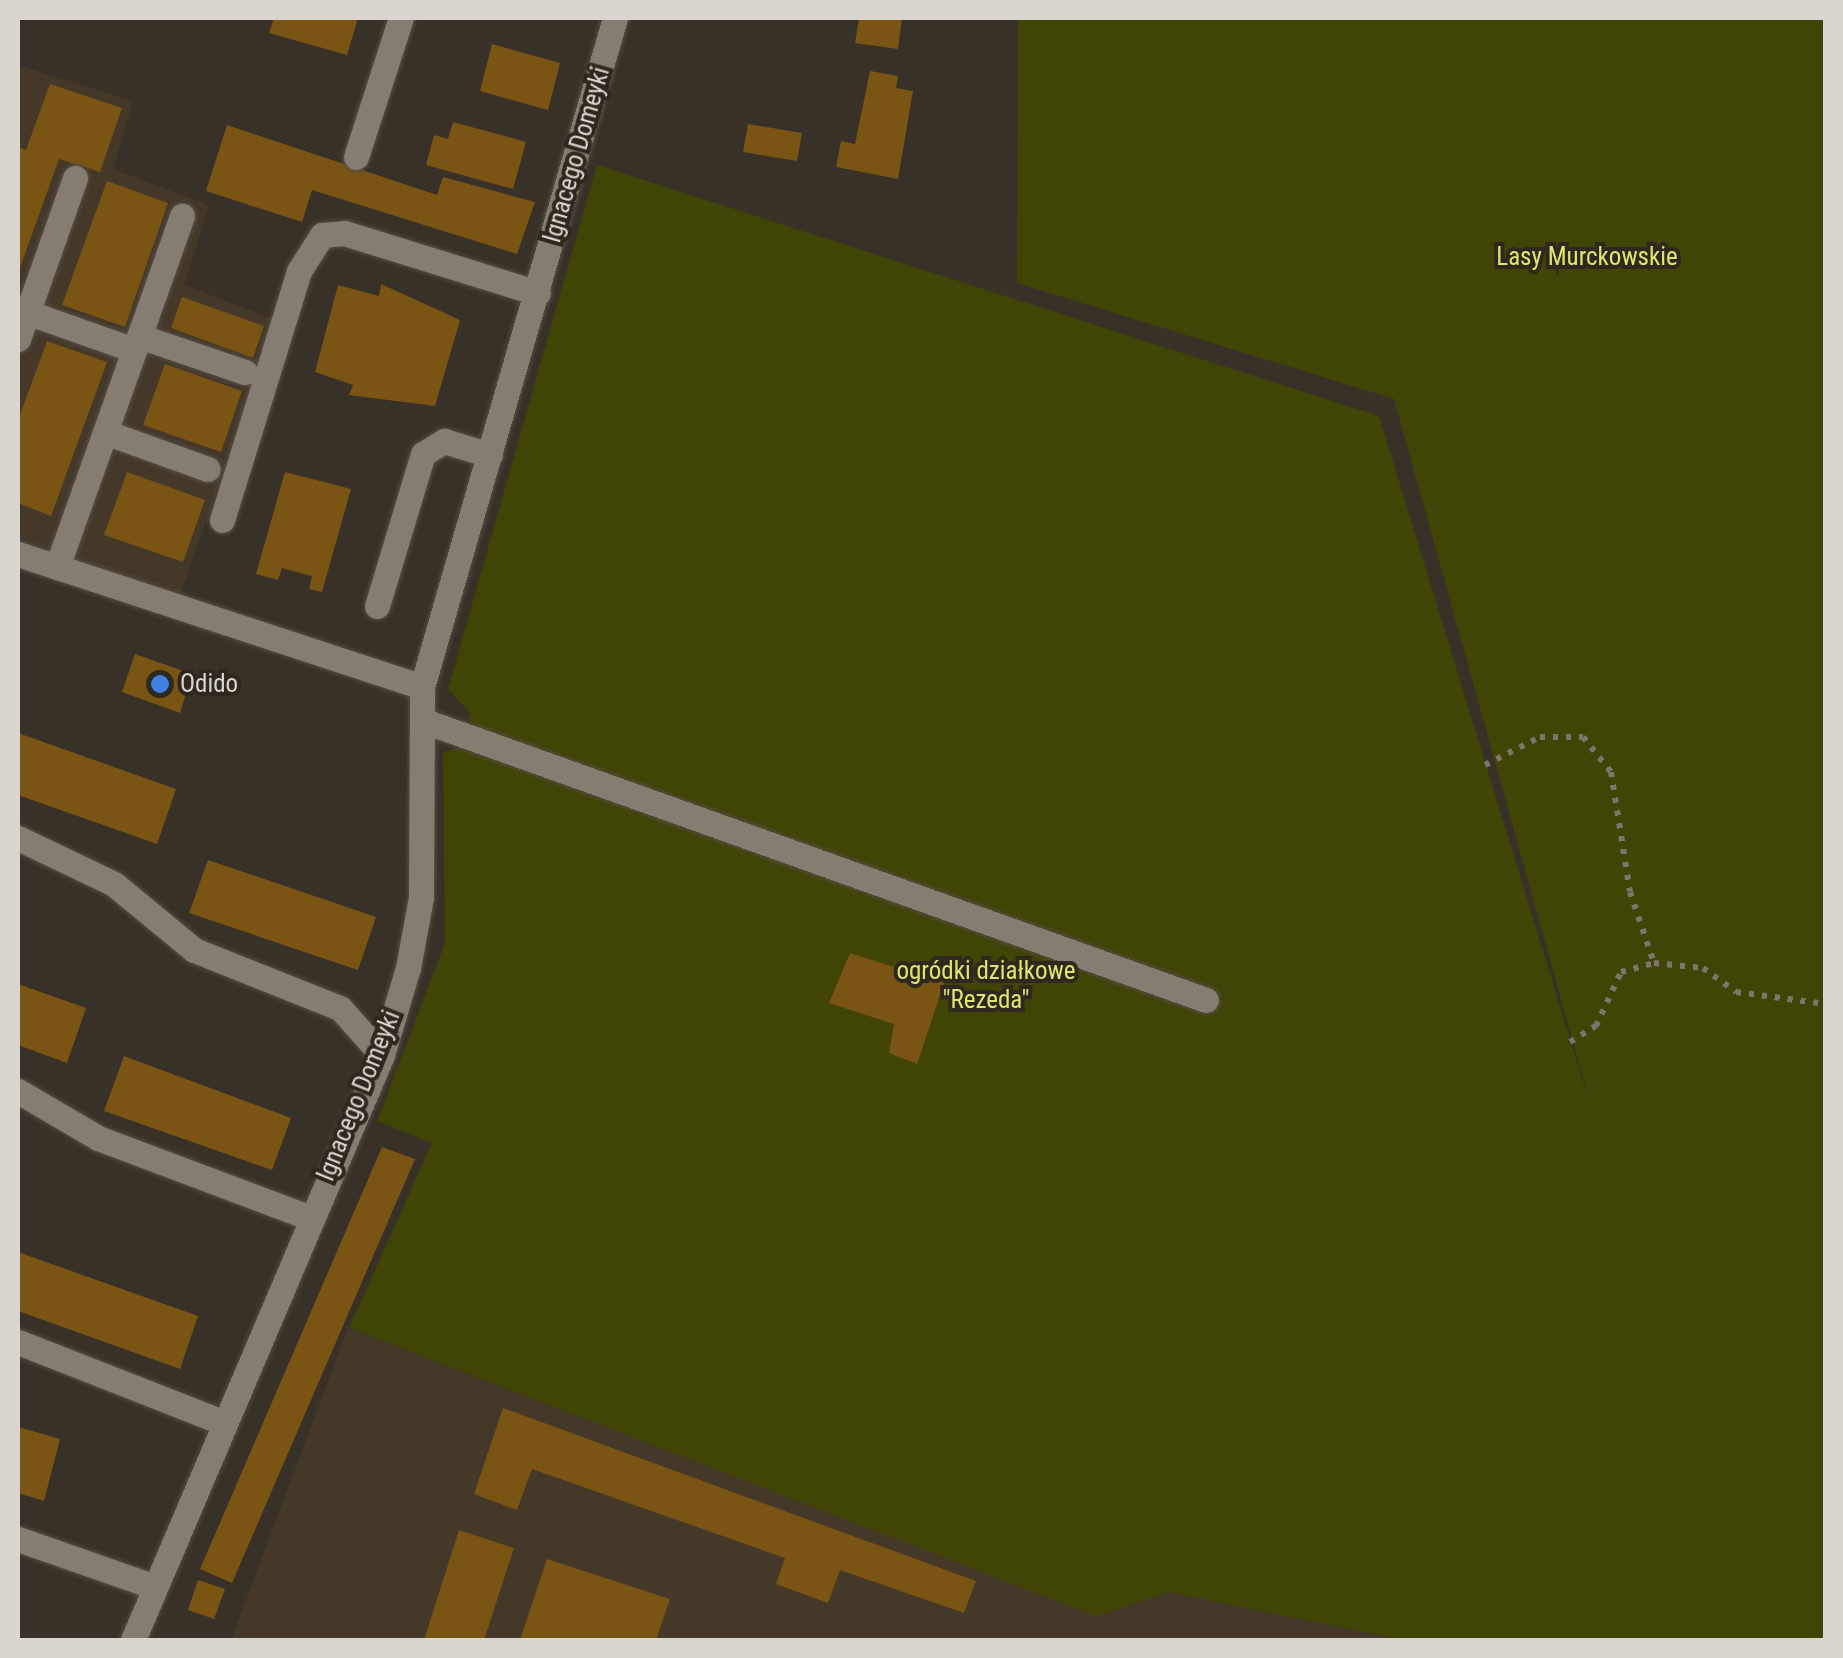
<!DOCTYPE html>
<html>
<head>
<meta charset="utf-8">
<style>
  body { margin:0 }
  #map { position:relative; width:1843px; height:1658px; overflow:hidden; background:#383128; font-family:"Roboto Condensed",sans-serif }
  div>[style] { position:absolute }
  .industrial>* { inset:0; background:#443829 }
  .green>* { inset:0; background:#404405 }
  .building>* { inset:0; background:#795413 }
  .path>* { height:6px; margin-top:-3px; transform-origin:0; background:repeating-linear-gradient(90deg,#7b756d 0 5px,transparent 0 13px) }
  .roads { filter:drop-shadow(0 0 2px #544e45) drop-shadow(0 0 2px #544e45) }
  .minor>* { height:25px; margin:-12.5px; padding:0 12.5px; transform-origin:12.5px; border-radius:12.5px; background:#857d72 }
  .dots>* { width:28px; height:28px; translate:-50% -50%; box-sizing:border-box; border:5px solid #2e281e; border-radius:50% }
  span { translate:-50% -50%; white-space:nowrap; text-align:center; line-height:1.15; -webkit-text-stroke:8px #2e281e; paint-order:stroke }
  .street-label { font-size:25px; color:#dad6cf }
  .park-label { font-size:25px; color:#dde770 }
  .poi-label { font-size:25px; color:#dad6cf }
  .left { translate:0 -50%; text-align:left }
  .frame { position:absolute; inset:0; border:20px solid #dad6cf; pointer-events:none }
</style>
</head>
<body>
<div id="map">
  <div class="industrial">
    <i style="clip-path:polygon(18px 65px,133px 101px,113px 169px,209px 205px,184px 285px,276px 320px,180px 595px,18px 542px)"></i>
    <i style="clip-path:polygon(348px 1328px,1096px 1615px,1169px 1592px,1403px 1640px,231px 1640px)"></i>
  </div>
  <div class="green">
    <i style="clip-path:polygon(1018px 18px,1825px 18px,1825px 1640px,1403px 1640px,1169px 1592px,1096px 1616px,349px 1328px,432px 1143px,377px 1121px,445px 943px,443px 752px,464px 746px,470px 713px,448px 689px,597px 165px,1379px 416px,1593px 1114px,1394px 399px,1017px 283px)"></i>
  </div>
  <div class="building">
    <i style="clip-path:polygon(274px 18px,358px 18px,347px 55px,269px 33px)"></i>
    <i style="clip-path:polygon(859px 18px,902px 18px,898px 49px,855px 43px)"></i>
    <i style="clip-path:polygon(492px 44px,560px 63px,548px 110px,480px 91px)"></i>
    <i style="clip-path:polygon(870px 71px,898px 76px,896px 88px,913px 91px,898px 179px,836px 167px,841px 141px,855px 144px)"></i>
    <i style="clip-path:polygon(50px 84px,122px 108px,100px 172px,59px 159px,18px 273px,18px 147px,26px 150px)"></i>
    <i style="clip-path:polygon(453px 122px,526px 142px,513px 189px,426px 165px,434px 135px,448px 139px)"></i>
    <i style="clip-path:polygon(748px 124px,802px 133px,797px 161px,743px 152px)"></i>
    <i style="clip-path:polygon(227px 125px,437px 195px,443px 177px,535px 202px,517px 254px,312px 190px,302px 222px,206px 191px)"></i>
    <i style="clip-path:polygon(107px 181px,168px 203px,125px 327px,62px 305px)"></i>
    <i style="clip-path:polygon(381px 284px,460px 320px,435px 406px,349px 395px,353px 385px,315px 372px,338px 285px,379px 296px)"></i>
    <i style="clip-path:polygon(182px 297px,264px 326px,253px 358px,171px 328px)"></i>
    <i style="clip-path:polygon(47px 341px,107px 362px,51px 516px,18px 503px,18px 420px)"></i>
    <i style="clip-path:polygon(165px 364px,242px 391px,221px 452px,143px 425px)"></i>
    <i style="clip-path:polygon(127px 472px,205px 500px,183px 562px,104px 535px)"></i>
    <i style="clip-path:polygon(285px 472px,351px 489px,322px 592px,309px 589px,312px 576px,282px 568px,278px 580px,256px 574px)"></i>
    <i style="clip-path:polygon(135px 654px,192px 674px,180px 713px,122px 692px)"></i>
    <i style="clip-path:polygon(18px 733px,176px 789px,157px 844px,18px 795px)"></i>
    <i style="clip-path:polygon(208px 860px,376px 917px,358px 970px,189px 913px)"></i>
    <i style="clip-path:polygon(850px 953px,944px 983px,917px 1064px,889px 1053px,894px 1024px,829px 1003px)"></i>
    <i style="clip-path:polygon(18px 984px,86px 1008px,67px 1063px,18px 1045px)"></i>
    <i style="clip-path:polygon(124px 1056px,291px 1118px,272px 1170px,104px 1111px)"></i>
    <i style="clip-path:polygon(382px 1147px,415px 1159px,232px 1583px,200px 1569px)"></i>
    <i style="clip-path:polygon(18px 1252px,198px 1316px,180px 1369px,18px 1311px)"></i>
    <i style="clip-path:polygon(503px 1408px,976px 1581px,964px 1613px,840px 1570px,828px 1603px,776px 1584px,785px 1558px,532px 1469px,517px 1510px,474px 1494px)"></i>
    <i style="clip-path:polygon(18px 1427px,60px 1439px,44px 1501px,18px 1493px)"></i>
    <i style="clip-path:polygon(459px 1530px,514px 1548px,484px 1640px,424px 1640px)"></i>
    <i style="clip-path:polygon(547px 1559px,670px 1599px,656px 1640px,520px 1640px)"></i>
    <i style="clip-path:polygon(198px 1580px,225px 1589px,214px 1619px,188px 1610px)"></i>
  </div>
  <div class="path">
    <i style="left:1485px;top:765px;width:62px;rotate:-27deg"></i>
    <i style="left:1540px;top:737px;width:43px"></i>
    <i style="left:1583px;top:737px;width:45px;rotate:51.3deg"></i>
    <i style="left:1611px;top:772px;width:121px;rotate:81deg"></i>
    <i style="left:1630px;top:892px;width:75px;rotate:71.3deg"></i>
    <i style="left:1570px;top:1042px;width:31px;rotate:-32deg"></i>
    <i style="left:1596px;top:1026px;width:60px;rotate:-65.2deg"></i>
    <i style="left:1621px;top:972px;width:34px;rotate:-15deg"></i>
    <i style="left:1654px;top:963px;width:49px;rotate:5.8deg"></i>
    <i style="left:1703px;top:968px;width:41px;rotate:36deg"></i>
    <i style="left:1736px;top:992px;width:91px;rotate:7.6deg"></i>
  </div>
  <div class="roads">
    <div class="minor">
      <i style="left:356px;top:157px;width:146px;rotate:-72.1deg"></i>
      <i style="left:18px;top:309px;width:123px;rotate:19.5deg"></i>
      <i style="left:139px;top:336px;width:112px;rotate:18.8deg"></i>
      <i style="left:18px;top:339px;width:171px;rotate:-70.5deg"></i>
      <i style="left:105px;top:432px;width:109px;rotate:19.8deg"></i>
      <i style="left:222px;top:520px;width:261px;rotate:-72.8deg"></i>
      <i style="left:299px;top:271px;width:43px;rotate:-57.4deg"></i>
      <i style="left:322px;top:235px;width:22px;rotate:-5deg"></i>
      <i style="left:344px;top:233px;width:203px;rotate:17.2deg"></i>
      <i style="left:18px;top:554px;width:425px;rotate:18.2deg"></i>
      <i style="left:57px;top:567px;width:373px;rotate:-70.4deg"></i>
      <i style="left:377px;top:606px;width:159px;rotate:-73.2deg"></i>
      <i style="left:423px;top:454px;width:25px;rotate:-32deg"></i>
      <i style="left:444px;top:441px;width:48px;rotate:16.9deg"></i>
      <i style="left:427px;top:722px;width:827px;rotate:19.64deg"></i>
      <i style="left:18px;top:838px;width:106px;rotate:25.6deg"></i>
      <i style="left:114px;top:884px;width:104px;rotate:39.5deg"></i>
      <i style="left:194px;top:950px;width:157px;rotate:21.7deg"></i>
      <i style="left:340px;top:1008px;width:63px;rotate:48.2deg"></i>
      <i style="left:18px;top:1091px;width:93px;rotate:30.4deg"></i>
      <i style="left:98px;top:1138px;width:224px;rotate:20.6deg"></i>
      <i style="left:18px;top:1342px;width:217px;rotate:21.4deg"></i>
      <i style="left:18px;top:1539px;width:142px;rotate:19.3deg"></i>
      <i style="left:133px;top:1640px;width:636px;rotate:-66.94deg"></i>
      <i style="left:382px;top:1055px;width:91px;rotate:-73.4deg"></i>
      <i style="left:408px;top:968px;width:72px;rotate:-79.6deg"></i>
      <i style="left:421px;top:897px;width:210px;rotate:-89.7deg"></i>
      <i style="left:422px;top:687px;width:696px;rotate:-73.91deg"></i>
    </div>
  </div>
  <div class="dots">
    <i style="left:160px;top:684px;background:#3f7fe0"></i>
  </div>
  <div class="street-label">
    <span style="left:577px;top:155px;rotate:-74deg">Ignacego Domeyki</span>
    <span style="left:359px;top:1096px;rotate:-68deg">Ignacego Domeyki</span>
  </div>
  <div class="park-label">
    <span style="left:1587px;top:257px">Lasy Murckowskie</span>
    <span style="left:986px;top:986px">ogródki działkowe<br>"Rezeda"</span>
  </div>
  <div class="poi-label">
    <span class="left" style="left:180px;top:684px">Odido</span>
  </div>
  <div class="frame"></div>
</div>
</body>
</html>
